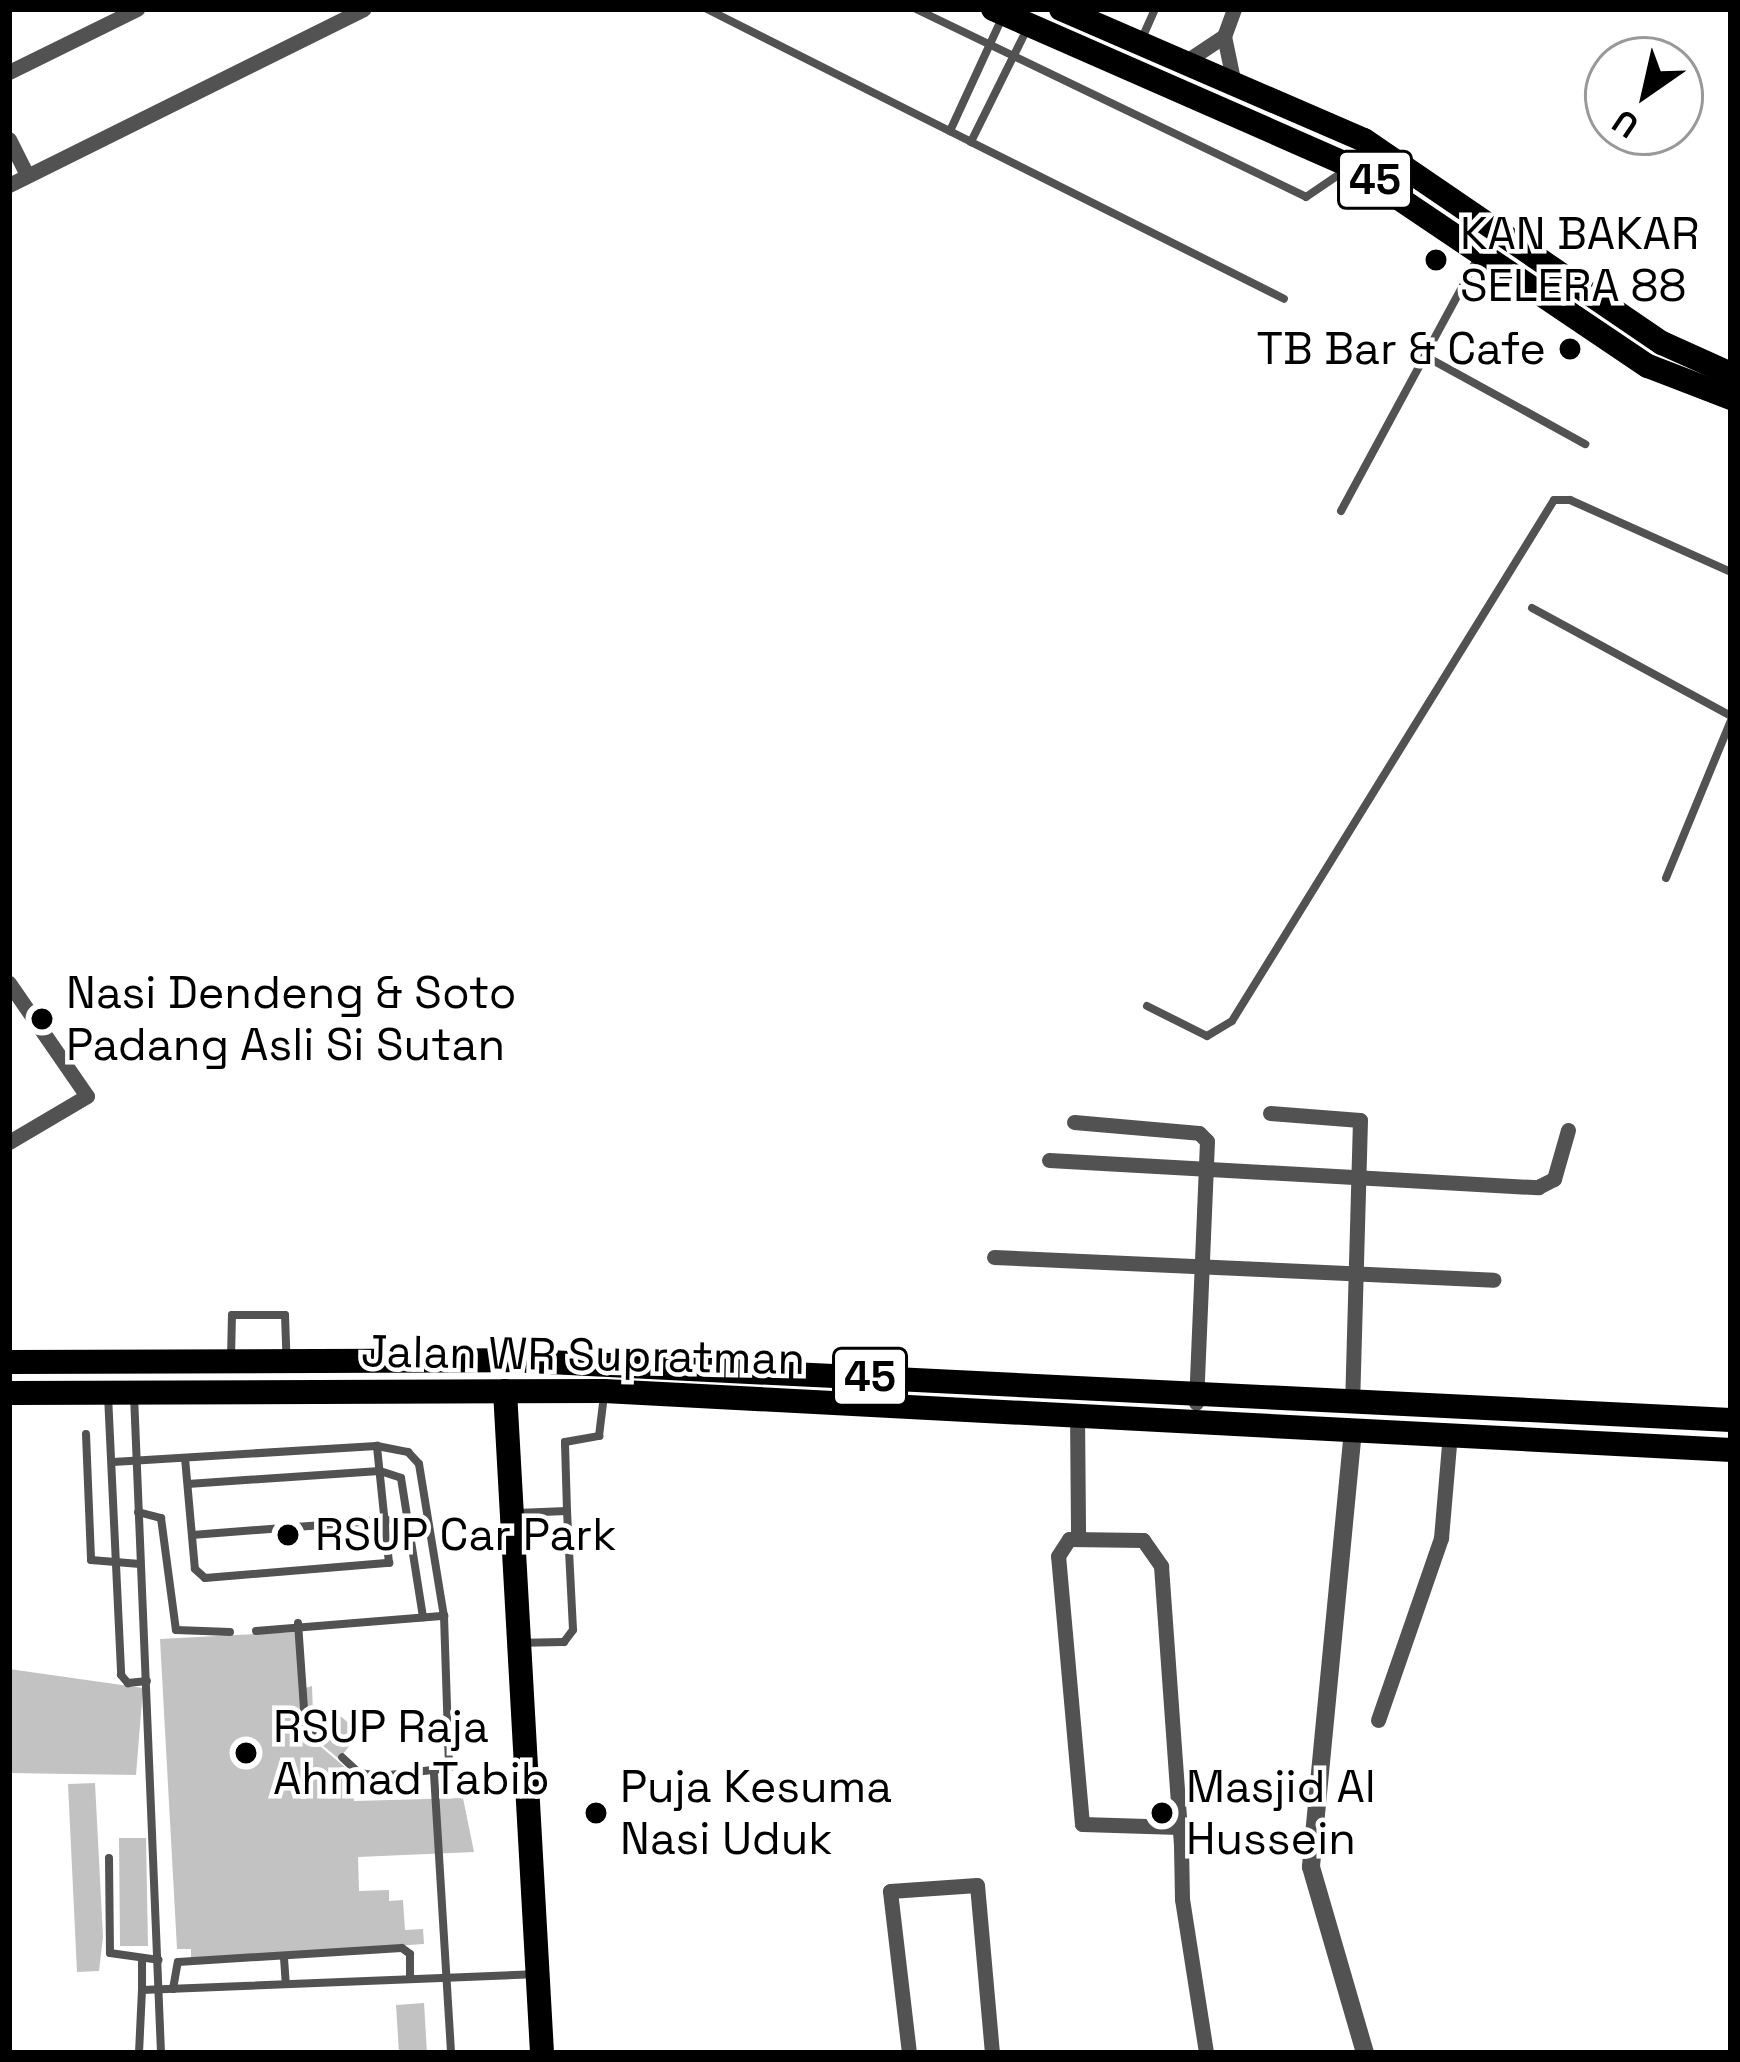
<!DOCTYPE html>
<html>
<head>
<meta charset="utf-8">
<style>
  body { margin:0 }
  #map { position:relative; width:1740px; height:2062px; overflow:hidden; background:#fff; font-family:"Space Grotesk",sans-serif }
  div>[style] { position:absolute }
  .building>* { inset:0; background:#c2c2c2 }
  .service>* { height:8px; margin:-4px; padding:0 4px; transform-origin:4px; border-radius:4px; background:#525252 }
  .minor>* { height:15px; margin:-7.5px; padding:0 7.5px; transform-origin:7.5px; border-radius:7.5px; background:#525252 }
  .tertiary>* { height:18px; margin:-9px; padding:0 9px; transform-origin:9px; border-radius:9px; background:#525252 }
  .primary>* { height:24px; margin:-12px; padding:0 12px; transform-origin:12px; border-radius:12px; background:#000 }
  .trunk>* { height:24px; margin:-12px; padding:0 12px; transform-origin:12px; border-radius:12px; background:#000 }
  .dots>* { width:33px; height:33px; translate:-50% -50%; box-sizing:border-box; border:6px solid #fff; border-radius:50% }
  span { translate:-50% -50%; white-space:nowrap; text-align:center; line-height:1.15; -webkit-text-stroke:9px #fff; paint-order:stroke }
  .shield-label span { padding:3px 9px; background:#fff; border:3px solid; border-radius:9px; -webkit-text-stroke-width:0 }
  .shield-label { font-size:42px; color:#000; font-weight:700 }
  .poi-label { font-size:45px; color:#000 }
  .left { translate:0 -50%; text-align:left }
  .right { translate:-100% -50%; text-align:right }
  .street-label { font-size:45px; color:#000 }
  .frame { position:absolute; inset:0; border:12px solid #000; pointer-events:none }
  .north { position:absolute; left:1584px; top:36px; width:120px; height:120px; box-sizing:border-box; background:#fff; border:3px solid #999; border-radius:50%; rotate:214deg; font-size:33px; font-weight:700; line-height:48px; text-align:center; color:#000 }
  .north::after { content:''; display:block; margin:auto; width:42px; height:54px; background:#000; clip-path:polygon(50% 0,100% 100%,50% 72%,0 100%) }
</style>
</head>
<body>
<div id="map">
  <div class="building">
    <i style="clip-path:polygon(296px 1632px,299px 1690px,312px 1686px,314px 1741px,353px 1774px,354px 1801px,463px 1798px,474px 1852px,358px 1857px,359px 1891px,389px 1890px,389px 1901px,403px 1900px,405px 1930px,423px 1929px,424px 1944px,191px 1959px,191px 1949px,177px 1949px,160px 1639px)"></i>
    <i style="clip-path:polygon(9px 1669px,143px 1688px,136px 1775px,9px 1773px)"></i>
    <i style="clip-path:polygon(337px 1713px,360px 1733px,339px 1759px,315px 1739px)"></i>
    <i style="clip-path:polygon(95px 1783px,103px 1937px,99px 1971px,77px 1972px,68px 1784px)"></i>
    <i style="clip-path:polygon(119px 1838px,146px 1838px,148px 1946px,120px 1946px)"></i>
    <i style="clip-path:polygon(424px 2003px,427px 2053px,399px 2053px,396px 2005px)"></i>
  </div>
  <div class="service">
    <i style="left:707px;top:9px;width:296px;rotate:26.7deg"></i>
    <i style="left:916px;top:9px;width:433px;rotate:25.7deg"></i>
    <i style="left:1306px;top:197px;width:50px;rotate:-34.3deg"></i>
    <i style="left:1026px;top:31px;width:124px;rotate:116.4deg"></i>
    <i style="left:971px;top:142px;width:350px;rotate:26.6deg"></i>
    <i style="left:1143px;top:36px;width:30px;rotate:-66deg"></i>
    <i style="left:950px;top:131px;width:124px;rotate:-65.3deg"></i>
    <i style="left:1425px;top:356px;width:183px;rotate:28.8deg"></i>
    <i style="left:1341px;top:511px;width:290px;rotate:-61.6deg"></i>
    <i style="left:1532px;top:608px;width:226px;rotate:28.5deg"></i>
    <i style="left:1666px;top:878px;width:171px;rotate:-67.6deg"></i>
    <i style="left:1147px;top:1006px;width:67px;rotate:26.6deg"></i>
    <i style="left:1207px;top:1036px;width:29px;rotate:-31deg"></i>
    <i style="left:1232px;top:1021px;width:612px;rotate:-58.28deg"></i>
    <i style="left:1554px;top:500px;width:16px"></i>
    <i style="left:1570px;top:500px;width:176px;rotate:24.1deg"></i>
    <i style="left:231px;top:1358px;width:43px;rotate:-88.7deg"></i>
    <i style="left:232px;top:1315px;width:53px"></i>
    <i style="left:285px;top:1315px;width:38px;rotate:88deg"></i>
    <i style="left:108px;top:1395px;width:280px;rotate:87.3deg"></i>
    <i style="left:121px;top:1675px;width:11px;rotate:49deg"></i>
    <i style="left:128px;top:1683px;width:19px;rotate:-6deg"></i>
    <i style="left:134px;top:1395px;width:659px;rotate:87.65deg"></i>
    <i style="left:86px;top:1434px;width:126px;rotate:87.7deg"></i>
    <i style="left:91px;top:1560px;width:49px;rotate:4.7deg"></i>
    <i style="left:185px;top:1458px;width:111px;rotate:84.9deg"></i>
    <i style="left:195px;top:1569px;width:13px;rotate:42deg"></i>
    <i style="left:205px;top:1578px;width:185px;rotate:-4.7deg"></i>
    <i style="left:389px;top:1563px;width:118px;rotate:-95.9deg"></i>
    <i style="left:113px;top:1462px;width:264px;rotate:-3.5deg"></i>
    <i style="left:377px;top:1446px;width:32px;rotate:11deg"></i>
    <i style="left:408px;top:1452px;width:16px;rotate:47deg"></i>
    <i style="left:419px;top:1464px;width:154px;rotate:80.7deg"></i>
    <i style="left:188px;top:1484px;width:192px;rotate:-3.9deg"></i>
    <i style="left:380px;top:1471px;width:22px;rotate:18deg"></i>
    <i style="left:401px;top:1478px;width:141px;rotate:81deg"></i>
    <i style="left:567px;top:1511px;width:69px;rotate:-91.7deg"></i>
    <i style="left:565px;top:1442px;width:35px;rotate:-10deg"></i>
    <i style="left:599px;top:1436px;width:41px;rotate:-83deg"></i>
    <i style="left:138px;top:1512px;width:24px;rotate:15deg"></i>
    <i style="left:161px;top:1518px;width:113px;rotate:82.4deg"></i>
    <i style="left:176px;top:1630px;width:54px;rotate:2.1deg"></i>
    <i style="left:516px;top:1513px;width:51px;rotate:-2.2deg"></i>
    <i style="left:567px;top:1511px;width:119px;rotate:87.1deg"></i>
    <i style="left:573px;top:1630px;width:15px;rotate:127deg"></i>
    <i style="left:564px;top:1642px;width:39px;rotate:179deg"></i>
    <i style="left:192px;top:1535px;width:196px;rotate:-4.4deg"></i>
    <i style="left:298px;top:1623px;width:101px;rotate:86deg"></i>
    <i style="left:305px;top:1724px;width:11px;rotate:41deg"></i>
    <i style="left:256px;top:1631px;width:189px;rotate:-4.6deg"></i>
    <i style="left:444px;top:1616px;width:152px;rotate:88.1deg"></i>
    <i style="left:449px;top:1768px;width:68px;rotate:173.3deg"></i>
    <i style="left:381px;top:1776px;width:22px;rotate:-172deg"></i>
    <i style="left:359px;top:1773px;width:23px;rotate:-137deg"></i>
    <i style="left:434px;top:1774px;width:280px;rotate:86.5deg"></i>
    <i style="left:109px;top:1858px;width:95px;rotate:89.4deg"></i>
    <i style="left:110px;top:1953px;width:49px;rotate:8.1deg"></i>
    <i style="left:284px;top:1958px;width:26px;rotate:86deg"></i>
    <i style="left:142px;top:1959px;width:31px;rotate:90deg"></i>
    <i style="left:173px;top:1989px;width:27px;rotate:-80deg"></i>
    <i style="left:178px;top:1962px;width:224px;rotate:-3.6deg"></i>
    <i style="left:402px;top:1948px;width:10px;rotate:37deg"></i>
    <i style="left:410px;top:1954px;width:25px;rotate:90deg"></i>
    <i style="left:139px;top:2053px;width:63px;rotate:-87.3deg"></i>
    <i style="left:142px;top:1990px;width:391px;rotate:-2.3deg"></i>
  </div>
  <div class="minor">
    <i style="left:1234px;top:9px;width:29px;rotate:110deg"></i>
    <i style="left:1224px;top:36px;width:49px;rotate:78.2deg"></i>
    <i style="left:1185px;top:62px;width:47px;rotate:-33.7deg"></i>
    <i style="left:9px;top:72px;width:143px;rotate:-26.2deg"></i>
    <i style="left:9px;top:139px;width:40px;rotate:63.4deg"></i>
    <i style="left:9px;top:185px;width:396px;rotate:-26.4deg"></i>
    <i style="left:9px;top:983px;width:137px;rotate:55.4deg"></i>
    <i style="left:87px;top:1096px;width:91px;rotate:149.5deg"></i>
    <i style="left:1270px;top:1113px;width:90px;rotate:4.4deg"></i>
    <i style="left:1360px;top:1120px;width:280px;rotate:91.6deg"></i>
    <i style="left:1074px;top:1122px;width:125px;rotate:5deg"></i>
    <i style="left:1199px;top:1133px;width:11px;rotate:45deg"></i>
    <i style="left:1207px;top:1141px;width:262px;rotate:92.4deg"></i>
    <i style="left:1049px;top:1160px;width:490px;rotate:3.2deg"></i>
    <i style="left:1538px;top:1187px;width:18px;rotate:-27deg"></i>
    <i style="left:1554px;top:1179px;width:51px;rotate:-74.1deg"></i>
    <i style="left:994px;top:1257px;width:500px;rotate:2.6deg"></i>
    <i style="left:1077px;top:1413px;width:126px;rotate:89.5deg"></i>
    <i style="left:1378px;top:1720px;width:193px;rotate:-70.9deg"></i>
    <i style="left:1441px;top:1538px;width:105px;rotate:-85.1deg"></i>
    <i style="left:1179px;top:1827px;width:97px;rotate:-178.2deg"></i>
    <i style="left:1082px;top:1824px;width:269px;rotate:-95.1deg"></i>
    <i style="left:1058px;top:1556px;width:20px;rotate:-57deg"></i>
    <i style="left:1069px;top:1539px;width:74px;rotate:0.8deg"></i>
    <i style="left:1143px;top:1540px;width:32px;rotate:55deg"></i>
    <i style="left:1161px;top:1566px;width:281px;rotate:85.9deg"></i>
    <i style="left:1181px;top:1846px;width:53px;rotate:88.9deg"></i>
    <i style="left:1182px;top:1899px;width:156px;rotate:81.1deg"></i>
    <i style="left:909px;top:2053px;width:163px;rotate:-96.7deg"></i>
    <i style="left:890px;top:1891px;width:87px;rotate:-3.9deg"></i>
    <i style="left:977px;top:1885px;width:169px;rotate:84.9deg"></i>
  </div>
  <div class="tertiary">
    <i style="left:1353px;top:1430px;width:439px;rotate:95.5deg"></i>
    <i style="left:1311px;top:1867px;width:194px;rotate:73.8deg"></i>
  </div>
  <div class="primary">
    <i style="left:993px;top:9px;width:391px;rotate:23.7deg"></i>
    <i style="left:1351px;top:166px;width:358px;rotate:34deg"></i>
    <i style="left:1648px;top:366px;width:89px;rotate:21.1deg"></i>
    <i style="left:1061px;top:9px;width:330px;rotate:23.4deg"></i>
    <i style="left:1364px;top:140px;width:361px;rotate:34.3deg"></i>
    <i style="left:1662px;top:343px;width:76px;rotate:24.2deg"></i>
  </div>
  <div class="trunk">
    <i style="left:9px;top:1362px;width:497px;rotate:-0.2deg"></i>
    <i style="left:506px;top:1360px;width:1226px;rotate:2.8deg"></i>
    <i style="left:505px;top:1391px;width:663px;rotate:86.8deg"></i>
    <i style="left:9px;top:1393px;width:595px;rotate:-0.19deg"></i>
    <i style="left:604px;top:1391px;width:1129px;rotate:3deg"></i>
  </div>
  <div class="dots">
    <i style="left:1436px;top:260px;background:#000"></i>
    <i style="left:1570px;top:349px;background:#000"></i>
    <i style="left:42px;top:1019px;background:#000"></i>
    <i style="left:288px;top:1535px;background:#000"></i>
    <i style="left:246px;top:1753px;background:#000"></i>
    <i style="left:596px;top:1813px;background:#000"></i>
    <i style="left:1162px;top:1813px;background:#000"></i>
  </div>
  <div class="shield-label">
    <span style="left:1375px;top:180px">45</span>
    <span style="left:870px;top:1377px">45</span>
  </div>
  <div class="poi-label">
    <span class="left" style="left:1460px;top:260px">KAN BAKAR<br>SELERA 88</span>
    <span class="right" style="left:1546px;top:349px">TB Bar &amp; Cafe</span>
    <span class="left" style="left:66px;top:1019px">Nasi Dendeng &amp; Soto<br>Padang Asli Si Sutan</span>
    <span class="left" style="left:315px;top:1535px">RSUP Car Park</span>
    <span class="left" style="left:273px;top:1753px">RSUP Raja<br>Ahmad Tabib</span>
    <span class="left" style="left:620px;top:1813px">Puja Kesuma<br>Nasi Uduk</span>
    <span class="left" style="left:1186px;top:1813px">Masjid Al<br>Hussein</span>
  </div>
  <div class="street-label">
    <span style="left:583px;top:1355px;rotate:1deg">Jalan WR Supratman</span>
  </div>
  <div class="frame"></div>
  <div class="north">U</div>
</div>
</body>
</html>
